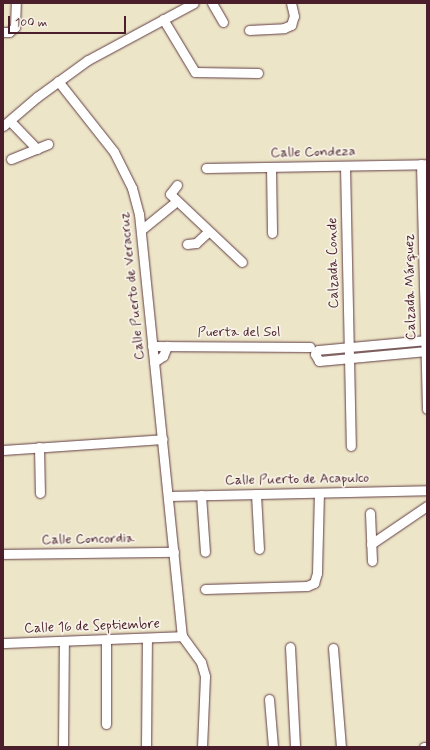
<!DOCTYPE html>
<html>
<head>
<meta charset="utf-8">
<style>
  body { margin:0 }
  #map { position:relative; width:430px; height:750px; overflow:hidden; background:#ede5c8; font-family:Mynerve,sans-serif }
  div>[style] { position:absolute }
  .roads { filter:drop-shadow(0 0 1px #623d43) drop-shadow(0 0 1px #623d43) }
  .minor>* { height:9px; margin:-4.5px; padding:0 4.5px; transform-origin:4.5px; border-radius:4.5px; background:#fff }
  span { translate:-50% -50%; white-space:nowrap; text-align:center; line-height:1.15; -webkit-text-stroke:3.5px #f7f3e8; paint-order:stroke }
  .street-label { font-size:14px; color:#4a1f2b }
  .frame { position:absolute; inset:0; border:4px solid #4a1f2b; pointer-events:none }
  .scale { position:absolute; left:8px; top:16px; width:118px; height:18px; box-sizing:border-box; border:2px solid #4a1f2b; border-top:0; padding-left:5px; font-size:12px; line-height:14px; white-space:nowrap; color:#4a1f2b; -webkit-text-stroke:3px #f7f3e8; paint-order:stroke }
</style>
</head>
<body>
<div id="map">
  <div class="roads">
    <div class="minor">
      <i style="left:212px;top:3px;width:22px;rotate:60deg"></i>
      <i style="left:163px;top:19px;width:62px;rotate:58.9deg"></i>
      <i style="left:195px;top:72px;width:63px;rotate:0.9deg"></i>
      <i style="left:249px;top:30px;width:35px;rotate:-3deg"></i>
      <i style="left:284px;top:28px;width:8px;rotate:-23deg"></i>
      <i style="left:291px;top:25px;width:9px;rotate:-72deg"></i>
      <i style="left:294px;top:16px;width:13px;rotate:-103deg"></i>
      <i style="left:3px;top:32px;width:6px"></i>
      <i style="left:9px;top:32px;width:8px;rotate:-40deg"></i>
      <i style="left:15px;top:27px;width:24px;rotate:-88deg"></i>
      <i style="left:58px;top:81px;width:90px;rotate:51.7deg"></i>
      <i style="left:114px;top:152px;width:40px;rotate:63.4deg"></i>
      <i style="left:132px;top:188px;width:27px;rotate:75deg"></i>
      <i style="left:139px;top:214px;width:424px;rotate:84.2deg"></i>
      <i style="left:182px;top:636px;width:32px;rotate:54deg"></i>
      <i style="left:201px;top:662px;width:15px;rotate:74deg"></i>
      <i style="left:205px;top:676px;width:71px;rotate:92.4deg"></i>
      <i style="left:10px;top:121px;width:39px;rotate:46deg"></i>
      <i style="left:3px;top:126px;width:45px;rotate:-40.5deg"></i>
      <i style="left:37px;top:97px;width:63px;rotate:-36deg"></i>
      <i style="left:88px;top:60px;width:120px;rotate:-28.3deg"></i>
      <i style="left:11px;top:159px;width:40px;rotate:-22deg"></i>
      <i style="left:421px;top:164px;width:245px;rotate:88.6deg"></i>
      <i style="left:345px;top:166px;width:280px;rotate:88.8deg"></i>
      <i style="left:271px;top:167px;width:66px;rotate:89.1deg"></i>
      <i style="left:206px;top:168px;width:221px;rotate:-1deg"></i>
      <i style="left:177px;top:185px;width:11px;rotate:128deg"></i>
      <i style="left:170px;top:194px;width:99px;rotate:43.4deg"></i>
      <i style="left:141px;top:230px;width:46px;rotate:-38.9deg"></i>
      <i style="left:187px;top:244px;width:9px;rotate:-6deg"></i>
      <i style="left:196px;top:243px;width:16px;rotate:-43deg"></i>
      <i style="left:427px;top:340px;width:109px;rotate:174.8deg"></i>
      <i style="left:318px;top:350px;width:5px;rotate:127deg"></i>
      <i style="left:315px;top:354px;width:8px;rotate:60deg"></i>
      <i style="left:319px;top:361px;width:108px;rotate:-5.3deg"></i>
      <i style="left:152px;top:346px;width:158px;rotate:0.4deg"></i>
      <i style="left:154px;top:362px;width:11px;rotate:-34deg"></i>
      <i style="left:163px;top:356px;width:11px;rotate:-68deg"></i>
      <i style="left:39px;top:447px;width:46px;rotate:88.8deg"></i>
      <i style="left:3px;top:450px;width:160px;rotate:-3.9deg"></i>
      <i style="left:256px;top:494px;width:55px;rotate:86.9deg"></i>
      <i style="left:201px;top:495px;width:57px;rotate:86deg"></i>
      <i style="left:169px;top:496px;width:258px;rotate:-1.3deg"></i>
      <i style="left:370px;top:513px;width:48px;rotate:87.6deg"></i>
      <i style="left:371px;top:544px;width:68px;rotate:-34.2deg"></i>
      <i style="left:3px;top:554px;width:171px;rotate:-0.7deg"></i>
      <i style="left:205px;top:589px;width:102px;rotate:-1.7deg"></i>
      <i style="left:307px;top:586px;width:8px;rotate:-23deg"></i>
      <i style="left:314px;top:583px;width:10px;rotate:-73deg"></i>
      <i style="left:317px;top:573px;width:80px;rotate:-88.6deg"></i>
      <i style="left:3px;top:643px;width:179px;rotate:-2.2deg"></i>
      <i style="left:290px;top:647px;width:100px;rotate:87.1deg"></i>
      <i style="left:333px;top:648px;width:99px;rotate:85.4deg"></i>
      <i style="left:269px;top:699px;width:48px;rotate:85.2deg"></i>
      <i style="left:106px;top:724px;width:84px;rotate:-90deg"></i>
      <i style="left:63px;top:747px;width:106px;rotate:-89.5deg"></i>
      <i style="left:146px;top:747px;width:108px;rotate:-89.5deg"></i>
      <i style="left:424px;top:747px;width:3px"></i>
    </div>
  </div>
  <div class="street-label">
    <span style="left:313px;top:152px;rotate:-1deg">Calle Condeza</span>
    <span style="left:333px;top:263px;rotate:-91deg">Calzada Conde</span>
    <span style="left:132px;top:286px;rotate:-96deg">Calle Puerto de Veracruz</span>
    <span style="left:410px;top:287px;rotate:-91deg">Calzada Márquez</span>
    <span style="left:239px;top:332px">Puerta del Sol</span>
    <span style="left:297px;top:479px;rotate:-1deg">Calle Puerto de Acapulco</span>
    <span style="left:88px;top:539px;rotate:-1deg">Calle Concordia</span>
    <span style="left:92px;top:626px;rotate:-2deg">Calle 16 de Septiembre</span>
  </div>
  <div class="frame"></div>
  <div class="scale">100 m</div>
</div>
</body>
</html>
